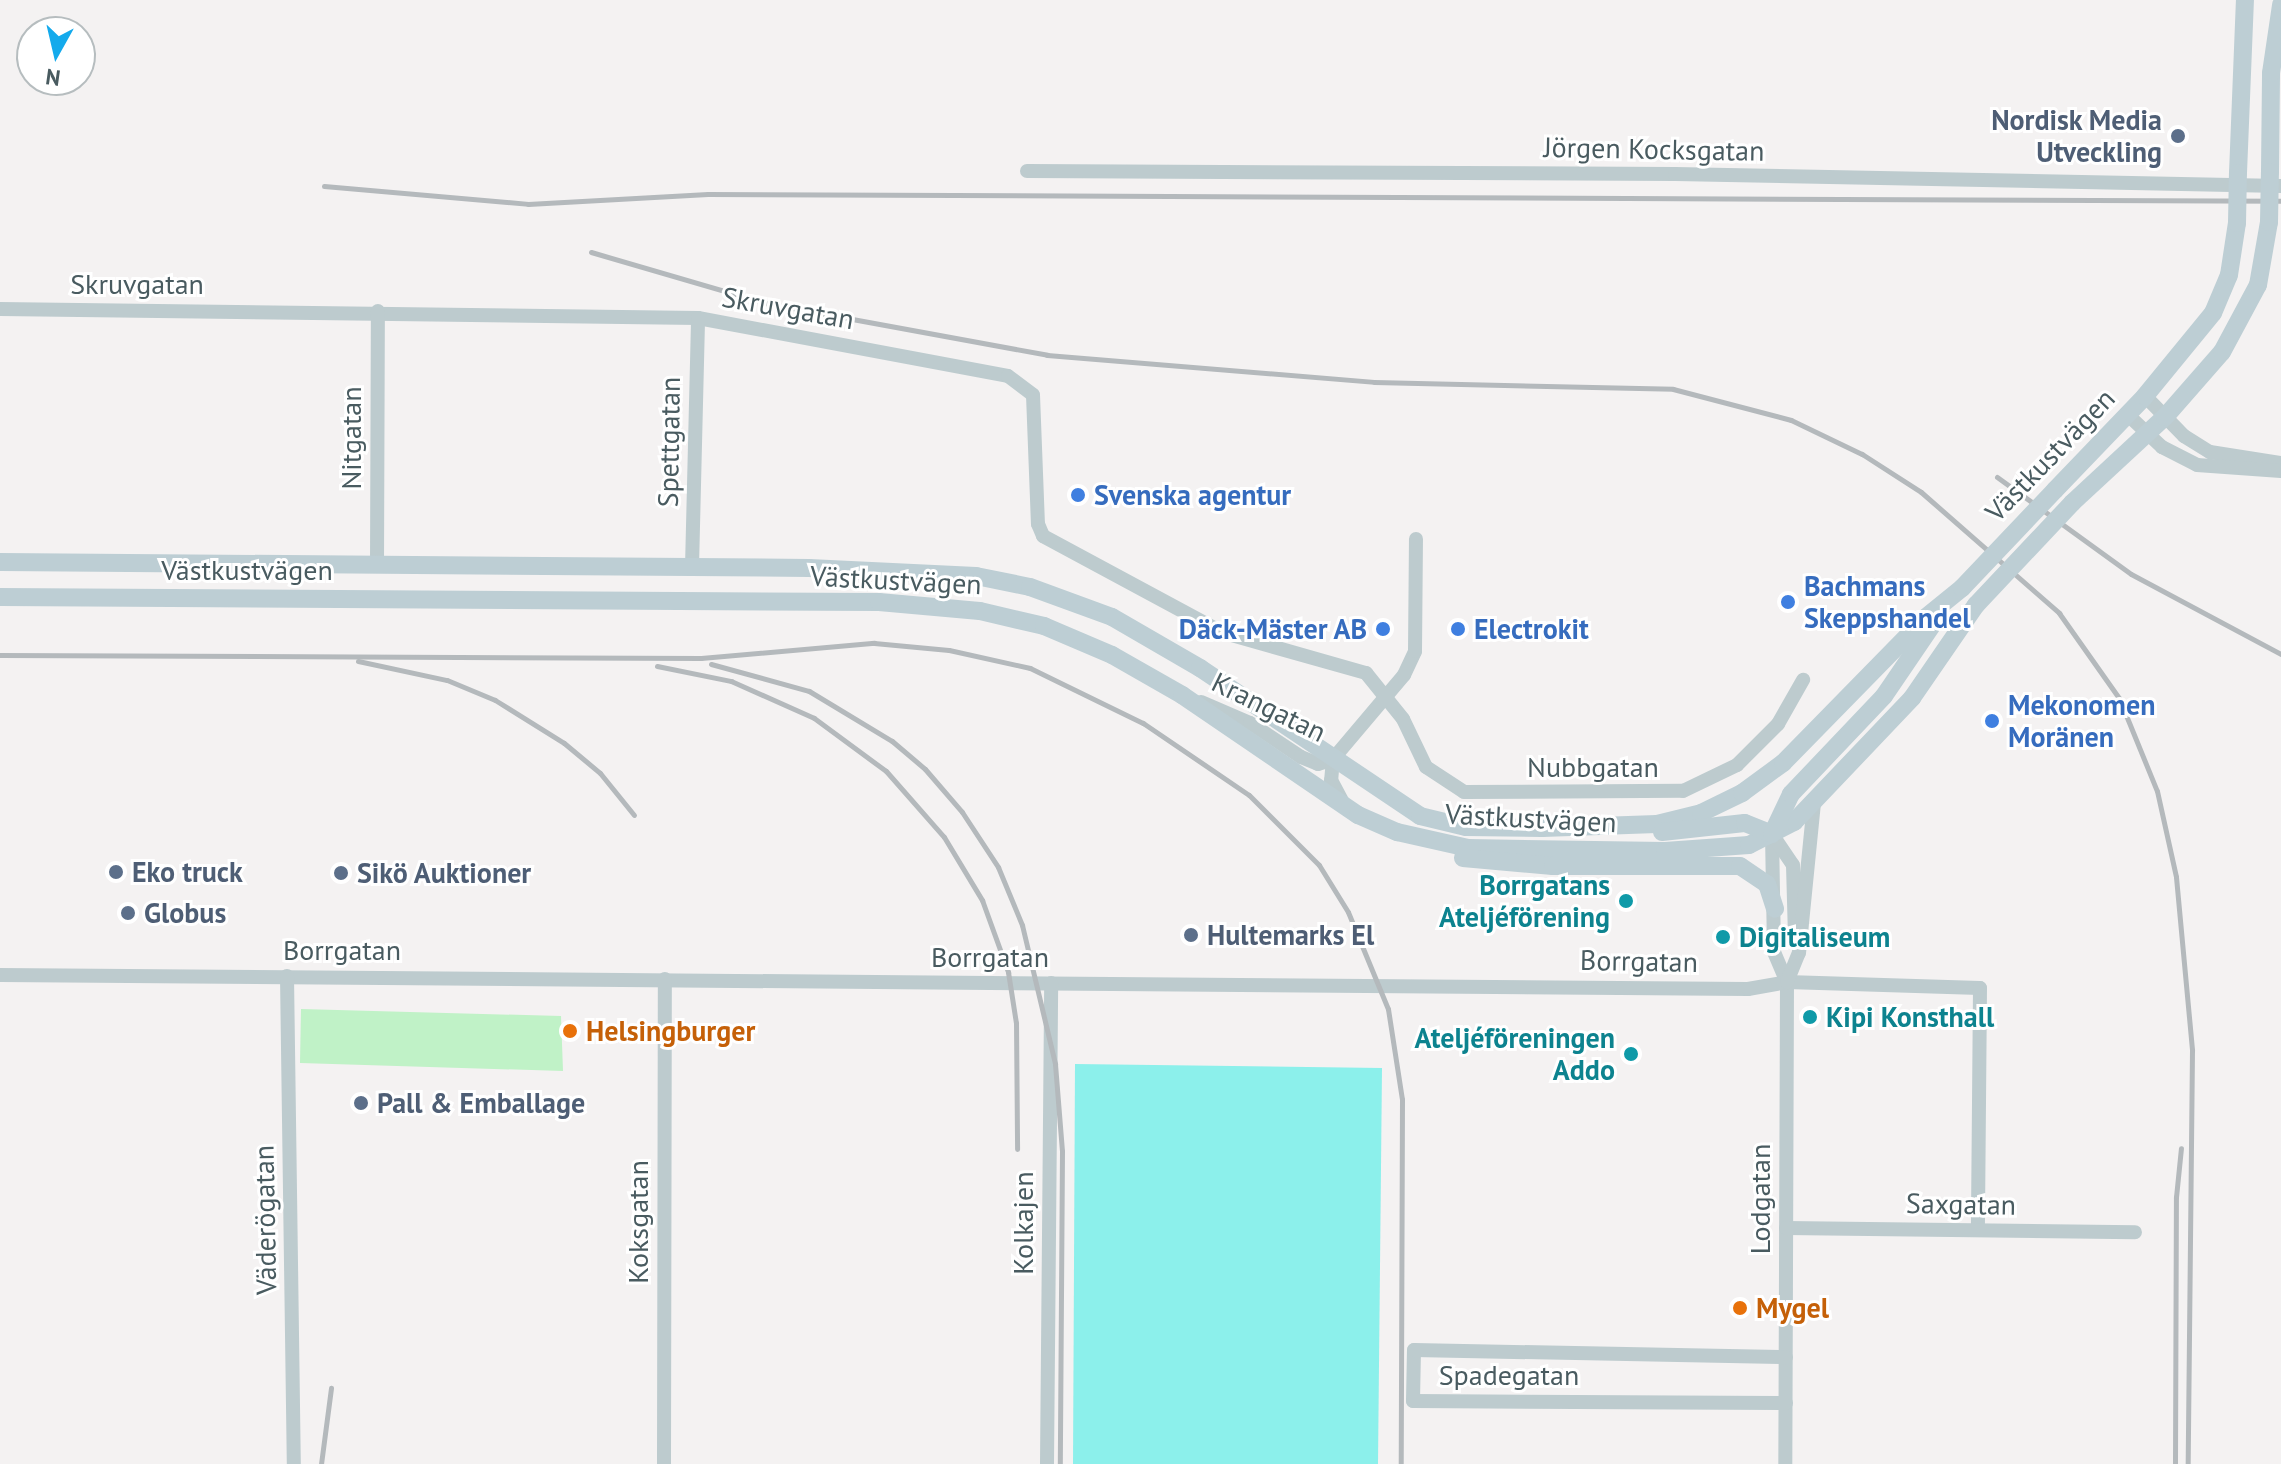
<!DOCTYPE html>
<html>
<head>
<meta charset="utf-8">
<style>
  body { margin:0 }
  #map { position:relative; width:2281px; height:1464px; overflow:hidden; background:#f4f2f2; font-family:"PT Sans",sans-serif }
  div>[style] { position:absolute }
  .green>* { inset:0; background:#c0f2c7 }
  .water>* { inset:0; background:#8cf0eb }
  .minor>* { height:14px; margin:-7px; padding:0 7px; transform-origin:7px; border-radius:7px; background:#bdcbce }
  .secondary>* { height:18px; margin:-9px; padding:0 9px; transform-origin:9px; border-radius:9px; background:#bdced4 }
  .rail>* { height:5px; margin:-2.5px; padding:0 2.5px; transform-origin:2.5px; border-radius:2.5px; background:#b4b9bc }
  .secondary-bridge>* { height:18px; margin:-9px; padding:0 9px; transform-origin:9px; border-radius:9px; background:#bdced4 }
  .dots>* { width:22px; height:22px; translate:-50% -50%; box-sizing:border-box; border:4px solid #fff; border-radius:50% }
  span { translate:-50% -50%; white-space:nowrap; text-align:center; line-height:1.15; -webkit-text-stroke:6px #fff; paint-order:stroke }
  .service-label { font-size:28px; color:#4e5e75; font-weight:700 }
  .right { translate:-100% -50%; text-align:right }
  .left { translate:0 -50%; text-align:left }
  .street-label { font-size:28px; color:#495b60 }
  .shop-label { font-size:28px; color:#366cbe; font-weight:700 }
  .culture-label { font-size:28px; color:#0d838f; font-weight:700 }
  .food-label { font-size:28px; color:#c56008; font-weight:700 }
  .north { position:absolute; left:16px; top:16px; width:80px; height:80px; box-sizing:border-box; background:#fff; border:2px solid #b6bdbf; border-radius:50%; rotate:188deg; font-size:22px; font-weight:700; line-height:32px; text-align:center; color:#495b60 }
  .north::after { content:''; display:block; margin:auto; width:28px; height:36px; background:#14aaec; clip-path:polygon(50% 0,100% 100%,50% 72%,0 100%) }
</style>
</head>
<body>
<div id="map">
  <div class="green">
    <i style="clip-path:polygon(301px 1009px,561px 1016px,563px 1071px,300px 1063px)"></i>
  </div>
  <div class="water">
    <i style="clip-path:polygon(1075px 1064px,1382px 1068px,1378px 1464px,1073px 1464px)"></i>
  </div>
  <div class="minor">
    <i style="left:1027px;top:171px;width:648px;rotate:0.27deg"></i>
    <i style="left:1675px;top:174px;width:606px;rotate:1.13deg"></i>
    <i style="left:0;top:309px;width:698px;rotate:0.74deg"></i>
    <i style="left:698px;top:318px;width:315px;rotate:10.6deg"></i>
    <i style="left:1008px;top:376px;width:31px;rotate:37deg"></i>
    <i style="left:1033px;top:395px;width:129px;rotate:87.8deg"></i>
    <i style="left:1038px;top:524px;width:13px;rotate:67deg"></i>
    <i style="left:1043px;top:536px;width:202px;rotate:28.3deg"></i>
    <i style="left:1221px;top:632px;width:151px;rotate:15.8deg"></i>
    <i style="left:1366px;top:673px;width:59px;rotate:51.2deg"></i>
    <i style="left:1403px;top:719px;width:53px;rotate:64.4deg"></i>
    <i style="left:1426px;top:767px;width:45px;rotate:33.3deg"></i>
    <i style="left:1464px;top:792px;width:219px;rotate:-0.3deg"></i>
    <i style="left:1683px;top:791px;width:60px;rotate:-25.7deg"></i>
    <i style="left:1737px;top:765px;width:58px;rotate:-45deg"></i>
    <i style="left:1778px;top:724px;width:51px;rotate:-60.4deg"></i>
    <i style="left:2145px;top:396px;width:56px;rotate:45.7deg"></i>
    <i style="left:2184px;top:436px;width:31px;rotate:32deg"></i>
    <i style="left:2210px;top:452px;width:72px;rotate:8.8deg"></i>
    <i style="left:2128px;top:415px;width:47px;rotate:43.3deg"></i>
    <i style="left:2162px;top:447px;width:39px;rotate:27deg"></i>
    <i style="left:2197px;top:465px;width:84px;rotate:4.1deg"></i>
    <i style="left:377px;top:565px;width:254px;rotate:-89.8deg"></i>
    <i style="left:692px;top:567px;width:249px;rotate:-88.6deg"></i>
    <i style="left:1201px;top:702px;width:53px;rotate:23.2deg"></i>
    <i style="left:1250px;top:723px;width:61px;rotate:33.7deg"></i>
    <i style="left:1301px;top:757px;width:18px;rotate:22deg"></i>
    <i style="left:1318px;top:764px;width:16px;rotate:-18deg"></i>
    <i style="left:1333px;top:759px;width:21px;rotate:95deg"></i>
    <i style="left:1331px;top:780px;width:24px;rotate:62deg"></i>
    <i style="left:1333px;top:759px;width:110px;rotate:-49.8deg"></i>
    <i style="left:1404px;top:675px;width:26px;rotate:-65deg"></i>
    <i style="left:1415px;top:651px;width:112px;rotate:-89.5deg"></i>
    <i style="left:1772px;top:834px;width:118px;rotate:89deg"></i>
    <i style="left:1774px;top:952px;width:33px;rotate:67deg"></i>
    <i style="left:1787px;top:982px;width:482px;rotate:90.2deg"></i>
    <i style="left:1772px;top:834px;width:37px;rotate:56deg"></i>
    <i style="left:1793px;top:865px;width:72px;rotate:88.4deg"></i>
    <i style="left:0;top:975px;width:1748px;rotate:0.46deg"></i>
    <i style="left:1748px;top:989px;width:40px;rotate:-10deg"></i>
    <i style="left:1787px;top:982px;width:193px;rotate:1.8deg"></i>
    <i style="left:1980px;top:988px;width:242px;rotate:90.5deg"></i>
    <i style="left:287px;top:976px;width:488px;rotate:89.2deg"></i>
    <i style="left:1787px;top:982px;width:31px;rotate:-68deg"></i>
    <i style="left:1799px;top:953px;width:152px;rotate:-84.3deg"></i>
    <i style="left:1786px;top:1228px;width:349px;rotate:0.7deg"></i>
    <i style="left:1786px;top:1403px;width:373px;rotate:-179.7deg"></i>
    <i style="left:1413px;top:1401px;width:51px;rotate:-88.9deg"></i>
    <i style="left:1414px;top:1350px;width:372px;rotate:1.1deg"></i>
    <i style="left:664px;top:1464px;width:485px;rotate:-89.9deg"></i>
    <i style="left:1047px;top:1464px;width:481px;rotate:-89.5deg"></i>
  </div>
  <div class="secondary">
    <i style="left:2270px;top:172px;width:99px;rotate:-89.4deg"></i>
    <i style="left:2271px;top:73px;width:69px;rotate:-81.6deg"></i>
    <i style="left:2238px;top:173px;width:173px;rotate:-87.7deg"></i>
    <i style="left:2055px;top:490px;width:130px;rotate:-46.2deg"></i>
    <i style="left:2145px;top:396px;width:107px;rotate:-50.7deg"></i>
    <i style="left:2213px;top:313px;width:41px;rotate:-67.2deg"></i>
    <i style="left:2229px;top:275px;width:53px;rotate:-81.3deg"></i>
    <i style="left:2072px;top:503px;width:127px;rotate:-42.8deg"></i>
    <i style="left:2165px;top:417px;width:86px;rotate:-48.8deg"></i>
    <i style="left:2222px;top:352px;width:76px;rotate:-61.8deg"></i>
    <i style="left:2258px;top:285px;width:64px;rotate:-80.1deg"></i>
    <i style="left:0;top:562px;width:809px;rotate:0.42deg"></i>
    <i style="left:809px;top:568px;width:167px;rotate:2.7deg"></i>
    <i style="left:976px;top:576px;width:55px;rotate:11.5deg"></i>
    <i style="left:1030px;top:587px;width:87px;rotate:20.1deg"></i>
    <i style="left:1112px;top:617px;width:102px;rotate:30.1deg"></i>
    <i style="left:1200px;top:668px;width:265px;rotate:33.9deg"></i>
    <i style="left:1420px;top:816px;width:47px;rotate:13.4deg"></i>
    <i style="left:1466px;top:827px;width:76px;rotate:0.8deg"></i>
    <i style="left:1542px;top:828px;width:115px;rotate:-2deg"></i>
    <i style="left:1657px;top:824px;width:45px;rotate:-14deg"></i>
    <i style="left:1701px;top:813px;width:46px;rotate:-26deg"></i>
    <i style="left:1742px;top:793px;width:51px;rotate:-36.2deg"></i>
    <i style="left:1783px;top:763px;width:203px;rotate:-45.6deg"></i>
    <i style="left:1925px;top:618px;width:48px;rotate:-39deg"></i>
    <i style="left:0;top:597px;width:879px;rotate:0.33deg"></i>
    <i style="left:879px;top:602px;width:101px;rotate:5.1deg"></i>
    <i style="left:980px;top:611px;width:66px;rotate:13.2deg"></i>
    <i style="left:1044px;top:626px;width:74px;rotate:23.1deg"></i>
    <i style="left:1112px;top:655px;width:81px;rotate:29.7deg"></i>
    <i style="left:1182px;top:695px;width:213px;rotate:34.3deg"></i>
    <i style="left:1358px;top:815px;width:43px;rotate:23.6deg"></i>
    <i style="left:1397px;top:832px;width:73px;rotate:12.7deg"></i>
    <i style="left:1468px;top:848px;width:197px;rotate:0.9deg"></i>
    <i style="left:1665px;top:851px;width:84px;rotate:-4.1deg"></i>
    <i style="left:1749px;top:845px;width:51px;rotate:-27.1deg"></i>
    <i style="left:1794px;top:822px;width:171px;rotate:-46.4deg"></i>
    <i style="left:1912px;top:698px;width:113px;rotate:-55.5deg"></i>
    <i style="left:1662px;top:832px;width:83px;rotate:-6.2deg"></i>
    <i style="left:1745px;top:823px;width:29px;rotate:22deg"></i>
    <i style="left:1772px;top:834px;width:44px;rotate:-64.6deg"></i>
    <i style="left:1791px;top:794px;width:135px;rotate:-46.5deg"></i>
    <i style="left:1884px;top:696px;width:98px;rotate:-55.8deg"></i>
    <i style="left:1463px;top:858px;width:90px;rotate:5.1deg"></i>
    <i style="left:1553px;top:866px;width:187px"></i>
    <i style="left:1740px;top:866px;width:32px;rotate:34deg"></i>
    <i style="left:1767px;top:884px;width:26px;rotate:72deg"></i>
  </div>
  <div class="rail">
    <i style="left:324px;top:186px;width:205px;rotate:5deg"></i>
    <i style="left:528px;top:204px;width:180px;rotate:-3.2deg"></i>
    <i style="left:708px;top:194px;width:1573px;rotate:0.25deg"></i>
    <i style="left:591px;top:252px;width:181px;rotate:16.3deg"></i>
    <i style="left:765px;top:303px;width:287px;rotate:10.4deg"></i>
    <i style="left:1047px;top:355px;width:328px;rotate:4.7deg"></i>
    <i style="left:1374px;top:382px;width:299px;rotate:1.3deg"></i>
    <i style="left:1673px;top:389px;width:122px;rotate:14.7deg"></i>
    <i style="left:1791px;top:420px;width:79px;rotate:25.6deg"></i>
    <i style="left:1862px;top:454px;width:70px;rotate:32.8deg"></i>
    <i style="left:1921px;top:492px;width:184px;rotate:41.2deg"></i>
    <i style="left:2059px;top:613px;width:104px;rotate:54.8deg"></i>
    <i style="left:2119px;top:698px;width:100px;rotate:67.8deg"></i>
    <i style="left:2157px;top:791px;width:88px;rotate:77.5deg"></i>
    <i style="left:2176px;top:877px;width:174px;rotate:84.7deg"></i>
    <i style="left:2192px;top:1050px;width:414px;rotate:90.6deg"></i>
    <i style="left:1997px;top:477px;width:165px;rotate:35.9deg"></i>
    <i style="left:2131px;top:574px;width:170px;rotate:28.1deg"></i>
    <i style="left:0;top:655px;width:701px;rotate:0.25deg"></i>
    <i style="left:701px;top:658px;width:174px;rotate:-5deg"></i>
    <i style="left:874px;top:643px;width:75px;rotate:5.3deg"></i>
    <i style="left:949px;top:650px;width:83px;rotate:12.5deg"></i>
    <i style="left:1030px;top:668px;width:126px;rotate:26deg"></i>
    <i style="left:1143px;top:723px;width:128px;rotate:34.2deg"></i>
    <i style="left:1249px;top:795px;width:99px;rotate:45deg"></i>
    <i style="left:1319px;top:865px;width:55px;rotate:58.3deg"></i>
    <i style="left:1348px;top:912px;width:105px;rotate:67.6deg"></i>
    <i style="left:1388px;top:1009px;width:91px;rotate:81.2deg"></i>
    <i style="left:1402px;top:1099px;width:365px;rotate:90.2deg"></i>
    <i style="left:358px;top:661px;width:91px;rotate:12.1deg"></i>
    <i style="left:447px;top:680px;width:52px;rotate:22.6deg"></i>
    <i style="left:495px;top:700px;width:81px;rotate:31.9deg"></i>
    <i style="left:564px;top:743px;width:47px;rotate:39.8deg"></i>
    <i style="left:600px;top:773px;width:54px;rotate:51deg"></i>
    <i style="left:711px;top:664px;width:102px;rotate:15.4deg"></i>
    <i style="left:809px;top:691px;width:97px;rotate:31.1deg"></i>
    <i style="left:892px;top:741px;width:43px;rotate:40.3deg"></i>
    <i style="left:925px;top:769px;width:57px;rotate:49.3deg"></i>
    <i style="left:962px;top:812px;width:66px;rotate:56.8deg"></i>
    <i style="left:998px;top:867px;width:63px;rotate:67.5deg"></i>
    <i style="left:1022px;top:925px;width:143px;rotate:76.6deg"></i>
    <i style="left:1055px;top:1064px;width:87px;rotate:85.4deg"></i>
    <i style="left:1062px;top:1151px;width:313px;rotate:90.4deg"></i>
    <i style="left:657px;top:666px;width:76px;rotate:11.5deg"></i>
    <i style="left:731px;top:681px;width:91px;rotate:24deg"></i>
    <i style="left:814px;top:718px;width:89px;rotate:36.4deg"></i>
    <i style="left:886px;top:771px;width:88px;rotate:48.7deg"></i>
    <i style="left:944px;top:837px;width:74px;rotate:58.9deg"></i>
    <i style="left:982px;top:900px;width:77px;rotate:70.1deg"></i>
    <i style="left:1008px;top:972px;width:52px;rotate:81.1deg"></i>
    <i style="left:1016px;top:1023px;width:126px;rotate:89.5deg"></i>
    <i style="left:321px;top:1464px;width:77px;rotate:-82.5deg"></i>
    <i style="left:2175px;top:1464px;width:267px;rotate:-89.8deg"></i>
    <i style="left:2176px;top:1197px;width:49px;rotate:-84.2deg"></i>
  </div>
  <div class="secondary-bridge">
    <i style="left:2269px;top:222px;width:50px;rotate:-88.9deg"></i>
    <i style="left:2237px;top:223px;width:50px;rotate:-88.9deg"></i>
    <i style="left:1962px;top:588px;width:135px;rotate:-46.5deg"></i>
    <i style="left:1976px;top:605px;width:140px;rotate:-46.7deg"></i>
  </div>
  <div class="dots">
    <i style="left:2178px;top:136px;background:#5c6f8a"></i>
    <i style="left:1078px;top:495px;background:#3f7fe0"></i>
    <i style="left:1788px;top:602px;background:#3f7fe0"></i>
    <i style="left:1383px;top:629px;background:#3f7fe0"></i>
    <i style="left:1458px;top:629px;background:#3f7fe0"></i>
    <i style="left:1992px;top:721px;background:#3f7fe0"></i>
    <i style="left:116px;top:872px;background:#5c6f8a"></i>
    <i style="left:341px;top:873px;background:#5c6f8a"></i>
    <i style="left:1626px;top:901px;background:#0f9aa8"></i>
    <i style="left:128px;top:913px;background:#5c6f8a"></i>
    <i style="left:1191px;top:935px;background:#5c6f8a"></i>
    <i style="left:1723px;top:937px;background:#0f9aa8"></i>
    <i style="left:1810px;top:1017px;background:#0f9aa8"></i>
    <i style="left:570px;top:1031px;background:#e8710a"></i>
    <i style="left:1631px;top:1054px;background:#0f9aa8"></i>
    <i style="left:361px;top:1103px;background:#5c6f8a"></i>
    <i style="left:1740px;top:1308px;background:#e8710a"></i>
  </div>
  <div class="service-label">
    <span class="right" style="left:2162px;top:136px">Nordisk Media<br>Utveckling</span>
    <span class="left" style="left:132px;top:872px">Eko truck</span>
    <span class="left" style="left:357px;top:873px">Sikö Auktioner</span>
    <span class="left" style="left:144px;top:913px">Globus</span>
    <span class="left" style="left:1207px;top:935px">Hultemarks El</span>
    <span class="left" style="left:377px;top:1103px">Pall &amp; Emballage</span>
  </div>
  <div class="street-label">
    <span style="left:1654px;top:149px;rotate:1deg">Jörgen Kocksgatan</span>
    <span style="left:137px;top:284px">Skruvgatan</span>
    <span style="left:788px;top:308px;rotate:10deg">Skruvgatan</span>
    <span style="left:351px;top:438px;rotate:-90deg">Nitgatan</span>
    <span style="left:669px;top:442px;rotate:-89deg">Spettgatan</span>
    <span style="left:2050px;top:455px;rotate:-46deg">Västkustvägen</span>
    <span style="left:247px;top:570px">Västkustvägen</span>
    <span style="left:896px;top:580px;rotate:3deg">Västkustvägen</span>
    <span style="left:1269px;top:707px;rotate:26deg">Krangatan</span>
    <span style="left:1593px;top:767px">Nubbgatan</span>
    <span style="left:1531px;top:818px;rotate:3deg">Västkustvägen</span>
    <span style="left:342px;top:950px">Borrgatan</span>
    <span style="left:990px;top:957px">Borrgatan</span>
    <span style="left:1639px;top:961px;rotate:1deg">Borrgatan</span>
    <span style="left:1760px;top:1199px;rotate:-90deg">Lodgatan</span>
    <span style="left:1961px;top:1204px;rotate:1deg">Saxgatan</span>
    <span style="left:265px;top:1220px;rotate:-91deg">Väderögatan</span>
    <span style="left:638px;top:1222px;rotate:-90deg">Koksgatan</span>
    <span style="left:1023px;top:1223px;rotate:-90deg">Kolkajen</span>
    <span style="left:1509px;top:1375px">Spadegatan</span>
  </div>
  <div class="shop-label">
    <span class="left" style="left:1094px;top:495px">Svenska agentur</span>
    <span class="left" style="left:1804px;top:602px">Bachmans<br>Skeppshandel</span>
    <span class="right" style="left:1367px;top:629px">Däck-Mäster AB</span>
    <span class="left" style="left:1474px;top:629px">Electrokit</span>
    <span class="left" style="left:2008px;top:721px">Mekonomen<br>Moränen</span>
  </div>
  <div class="culture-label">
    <span class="right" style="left:1610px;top:901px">Borrgatans<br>Ateljéförening</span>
    <span class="left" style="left:1739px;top:937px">Digitaliseum</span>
    <span class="left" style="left:1826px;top:1017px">Kipi Konsthall</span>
    <span class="right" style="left:1615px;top:1054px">Ateljéföreningen<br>Addo</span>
  </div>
  <div class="food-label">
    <span class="left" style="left:586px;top:1031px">Helsingburger</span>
    <span class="left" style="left:1756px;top:1308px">Mygel</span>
  </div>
  <div class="north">N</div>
</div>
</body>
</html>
